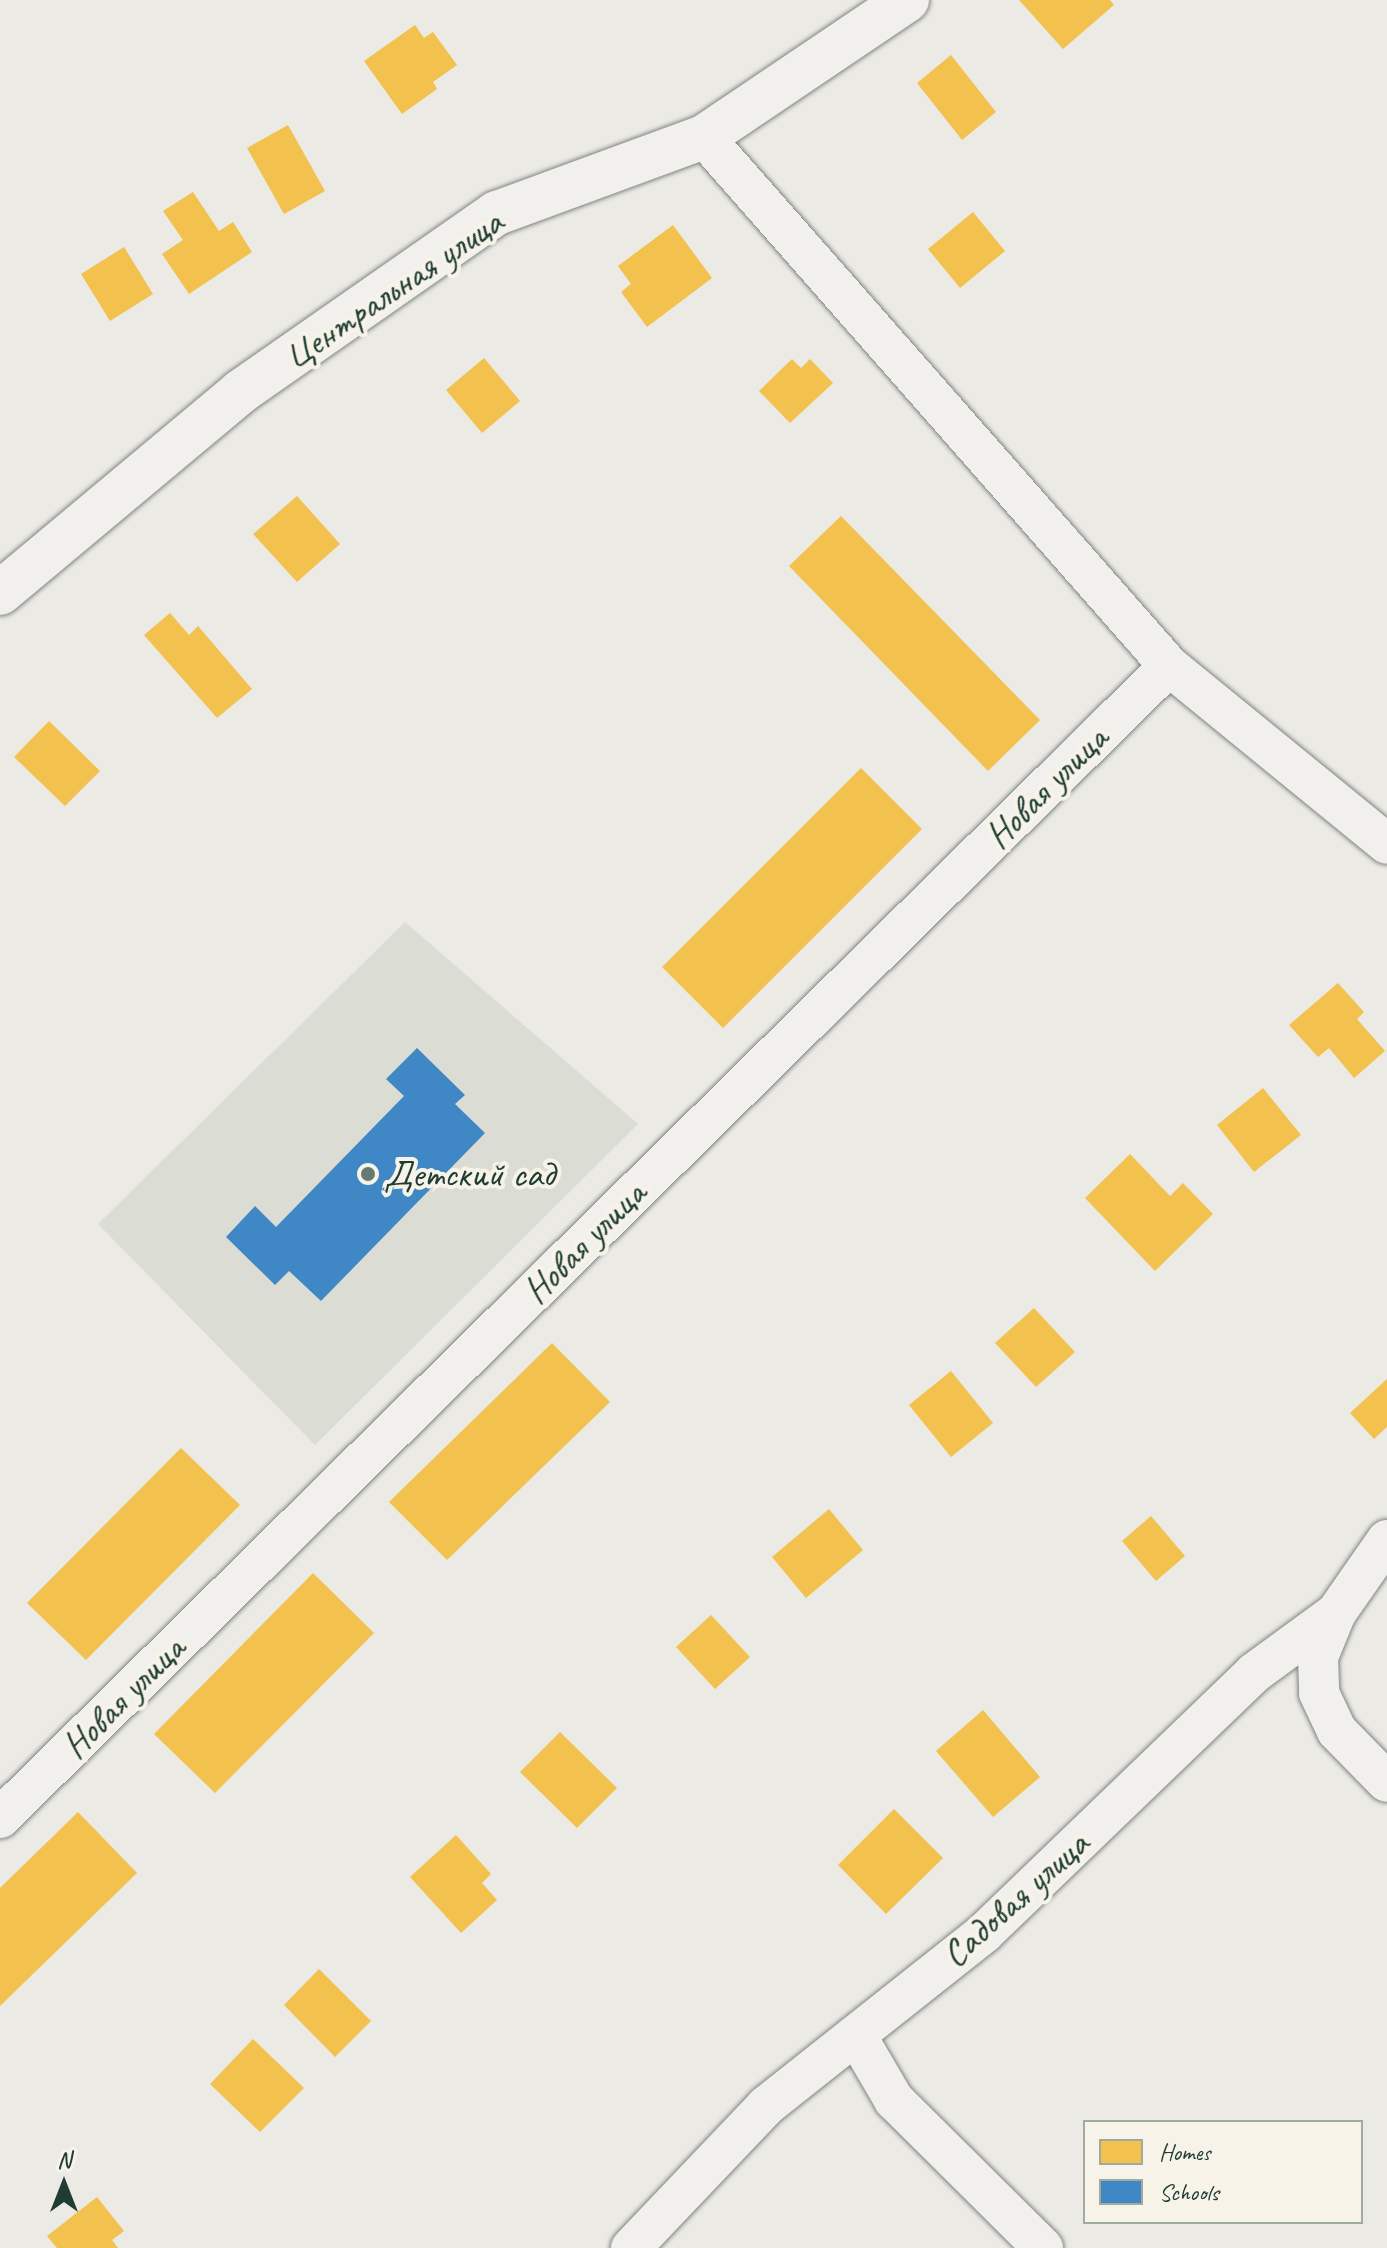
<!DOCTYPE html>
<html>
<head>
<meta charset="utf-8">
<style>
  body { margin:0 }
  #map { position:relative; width:1387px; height:2248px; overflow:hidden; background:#ebeae4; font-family:Caveat,sans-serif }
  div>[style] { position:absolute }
  .built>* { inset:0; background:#dbdcd3 }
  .homes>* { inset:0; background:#f2c14e }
  .schools>* { inset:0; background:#3f88c5 }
  .roads { filter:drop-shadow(0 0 2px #808581) drop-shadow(0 0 2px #808581) }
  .minor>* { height:40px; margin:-20px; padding:0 20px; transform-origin:20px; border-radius:20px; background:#f1f0ec }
  .tertiary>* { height:44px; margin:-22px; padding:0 22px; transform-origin:22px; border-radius:22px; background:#f1f0ec }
  .dots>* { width:22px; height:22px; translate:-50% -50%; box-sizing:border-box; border:4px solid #f7f3e8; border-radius:50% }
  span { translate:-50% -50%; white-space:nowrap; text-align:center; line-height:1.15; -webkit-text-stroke:8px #f7f3e8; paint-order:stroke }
  .street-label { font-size:38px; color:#1f3d34 }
  .poi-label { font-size:38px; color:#1f3d34 }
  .left { translate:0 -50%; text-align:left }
  .legend { position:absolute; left:1083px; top:2120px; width:280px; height:104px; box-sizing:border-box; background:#f7f3e8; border:2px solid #a1aaa0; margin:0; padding:10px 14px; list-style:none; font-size:24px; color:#1f3d34 }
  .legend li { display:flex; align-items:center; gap:16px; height:40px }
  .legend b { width:40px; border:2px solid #a1aaa0 }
  .north { position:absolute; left:24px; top:2144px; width:80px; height:80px; -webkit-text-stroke:6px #f7f3e8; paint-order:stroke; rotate:0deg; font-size:22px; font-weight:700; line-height:32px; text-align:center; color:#1f3d34 }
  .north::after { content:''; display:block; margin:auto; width:28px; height:36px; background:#1f3d34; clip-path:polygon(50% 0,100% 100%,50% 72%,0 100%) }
</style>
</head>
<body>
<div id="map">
  <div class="built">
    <i style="clip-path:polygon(405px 922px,638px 1124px,315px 1445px,98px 1224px)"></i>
  </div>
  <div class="homes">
    <i style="clip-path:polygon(1019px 0,1110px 0,1114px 5px,1063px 49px)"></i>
    <i style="clip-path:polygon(415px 25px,424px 38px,433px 32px,457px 65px,433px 82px,437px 89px,402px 114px,364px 61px)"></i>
    <i style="clip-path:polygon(951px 55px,996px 112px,962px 140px,917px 83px)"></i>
    <i style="clip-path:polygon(288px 125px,325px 191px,284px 214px,247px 148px)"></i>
    <i style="clip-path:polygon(193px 192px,219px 231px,233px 222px,252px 252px,189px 294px,162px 254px,183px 240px,163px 211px)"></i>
    <i style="clip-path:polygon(973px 212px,1005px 251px,960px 288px,928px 249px)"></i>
    <i style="clip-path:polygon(673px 225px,712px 278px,647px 327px,621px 292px,631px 284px,618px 266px)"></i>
    <i style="clip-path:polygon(124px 247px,153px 294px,110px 321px,81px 274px)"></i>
    <i style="clip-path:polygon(484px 358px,520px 401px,482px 433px,446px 390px)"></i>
    <i style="clip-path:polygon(792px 359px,801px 368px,810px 359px,833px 383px,790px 423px,759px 391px)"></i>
    <i style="clip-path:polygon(297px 496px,340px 544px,297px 582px,253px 534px)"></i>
    <i style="clip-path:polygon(841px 516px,1040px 720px,988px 771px,789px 566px)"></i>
    <i style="clip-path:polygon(170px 613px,189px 635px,198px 626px,252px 689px,217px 718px,144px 635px)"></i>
    <i style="clip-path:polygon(49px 721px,100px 771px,65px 806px,14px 757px)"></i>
    <i style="clip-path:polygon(861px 768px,922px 829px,723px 1028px,662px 967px)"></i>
    <i style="clip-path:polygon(1338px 983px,1364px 1012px,1357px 1019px,1385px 1051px,1354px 1078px,1329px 1048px,1318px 1057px,1289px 1025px)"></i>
    <i style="clip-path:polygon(1263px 1088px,1301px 1135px,1254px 1172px,1217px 1125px)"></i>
    <i style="clip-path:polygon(1130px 1154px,1170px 1196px,1183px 1183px,1213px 1214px,1155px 1271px,1085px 1198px)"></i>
    <i style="clip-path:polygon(1034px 1308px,1075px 1352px,1036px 1387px,995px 1343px)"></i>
    <i style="clip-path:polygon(552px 1343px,610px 1402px,447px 1560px,389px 1502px)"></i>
    <i style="clip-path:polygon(951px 1371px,993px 1423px,951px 1457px,909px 1405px)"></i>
    <i style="clip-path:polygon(1387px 1379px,1387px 1427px,1374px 1439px,1350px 1413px)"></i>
    <i style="clip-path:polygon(181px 1448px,240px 1505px,86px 1660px,27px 1603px)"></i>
    <i style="clip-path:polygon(829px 1509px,863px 1550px,806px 1598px,772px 1557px)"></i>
    <i style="clip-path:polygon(1151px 1516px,1185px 1556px,1156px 1581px,1122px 1541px)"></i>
    <i style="clip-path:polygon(313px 1573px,374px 1633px,215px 1793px,154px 1734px)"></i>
    <i style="clip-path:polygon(711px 1615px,750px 1657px,715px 1689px,676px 1647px)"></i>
    <i style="clip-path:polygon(983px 1710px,1040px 1777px,993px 1817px,936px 1751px)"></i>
    <i style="clip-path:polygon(560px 1732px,617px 1788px,577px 1828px,520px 1772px)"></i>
    <i style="clip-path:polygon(894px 1809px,943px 1858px,886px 1914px,838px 1865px)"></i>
    <i style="clip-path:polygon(78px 1812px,137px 1873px,0 2006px,0 1888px)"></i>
    <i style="clip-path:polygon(456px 1835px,491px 1874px,482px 1883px,497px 1900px,461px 1933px,410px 1877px)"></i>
    <i style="clip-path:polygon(319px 1969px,371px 2021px,335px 2057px,284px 2005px)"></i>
    <i style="clip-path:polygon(253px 2039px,304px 2088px,260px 2132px,210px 2084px)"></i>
    <i style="clip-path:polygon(97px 2197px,124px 2231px,112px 2240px,118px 2248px,57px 2248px,47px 2236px)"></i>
  </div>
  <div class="schools">
    <i style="clip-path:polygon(417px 1048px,465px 1095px,455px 1104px,485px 1133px,321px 1301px,289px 1271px,275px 1285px,226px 1237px,255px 1206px,276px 1227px,404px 1096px,386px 1079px)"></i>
  </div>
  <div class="roads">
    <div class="minor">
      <i style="left:704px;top:137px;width:704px;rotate:48.68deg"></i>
      <i style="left:1169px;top:666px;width:281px;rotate:39.2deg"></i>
      <i style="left:1336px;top:1613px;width:48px;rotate:112.2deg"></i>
      <i style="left:1318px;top:1657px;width:36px;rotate:88deg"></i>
      <i style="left:1319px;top:1693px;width:42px;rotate:64.7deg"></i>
      <i style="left:1337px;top:1731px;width:71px;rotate:45.6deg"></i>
      <i style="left:0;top:1818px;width:1641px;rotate:-44.58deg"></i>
      <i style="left:856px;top:2035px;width:75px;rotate:59.7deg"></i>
      <i style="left:894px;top:2100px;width:210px;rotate:44.8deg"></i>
      <i style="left:631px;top:2248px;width:196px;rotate:-46.4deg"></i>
      <i style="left:766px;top:2106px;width:278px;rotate:-38.4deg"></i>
      <i style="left:984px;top:1933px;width:375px;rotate:-43.9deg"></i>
      <i style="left:1254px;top:1673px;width:102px;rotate:-36.2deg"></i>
      <i style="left:1336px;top:1613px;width:89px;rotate:-55.1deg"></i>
    </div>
    <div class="tertiary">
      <i style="left:0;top:593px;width:313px;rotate:-39.9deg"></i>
      <i style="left:240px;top:392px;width:313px;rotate:-34.9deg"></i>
      <i style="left:497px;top:213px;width:221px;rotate:-20.2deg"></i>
      <i style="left:704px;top:137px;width:245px;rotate:-34deg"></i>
    </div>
  </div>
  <div class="dots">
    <i style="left:368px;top:1174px;background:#667a72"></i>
  </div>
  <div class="street-label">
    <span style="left:393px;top:289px;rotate:-34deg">Центральная улица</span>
    <span style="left:1046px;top:787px;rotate:-45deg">Новая улица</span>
    <span style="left:584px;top:1242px;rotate:-45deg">Новая улица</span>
    <span style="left:123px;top:1697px;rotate:-45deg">Новая улица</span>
    <span style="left:1015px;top:1899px;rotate:-42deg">Садовая улица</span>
  </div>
  <div class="poi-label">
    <span class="left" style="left:384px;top:1174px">Детский сад</span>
  </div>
  <ul class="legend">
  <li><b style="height:22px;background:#f2c14e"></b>Homes</li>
  <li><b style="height:22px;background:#3f88c5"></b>Schools</li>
  </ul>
  <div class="north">N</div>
</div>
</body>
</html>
